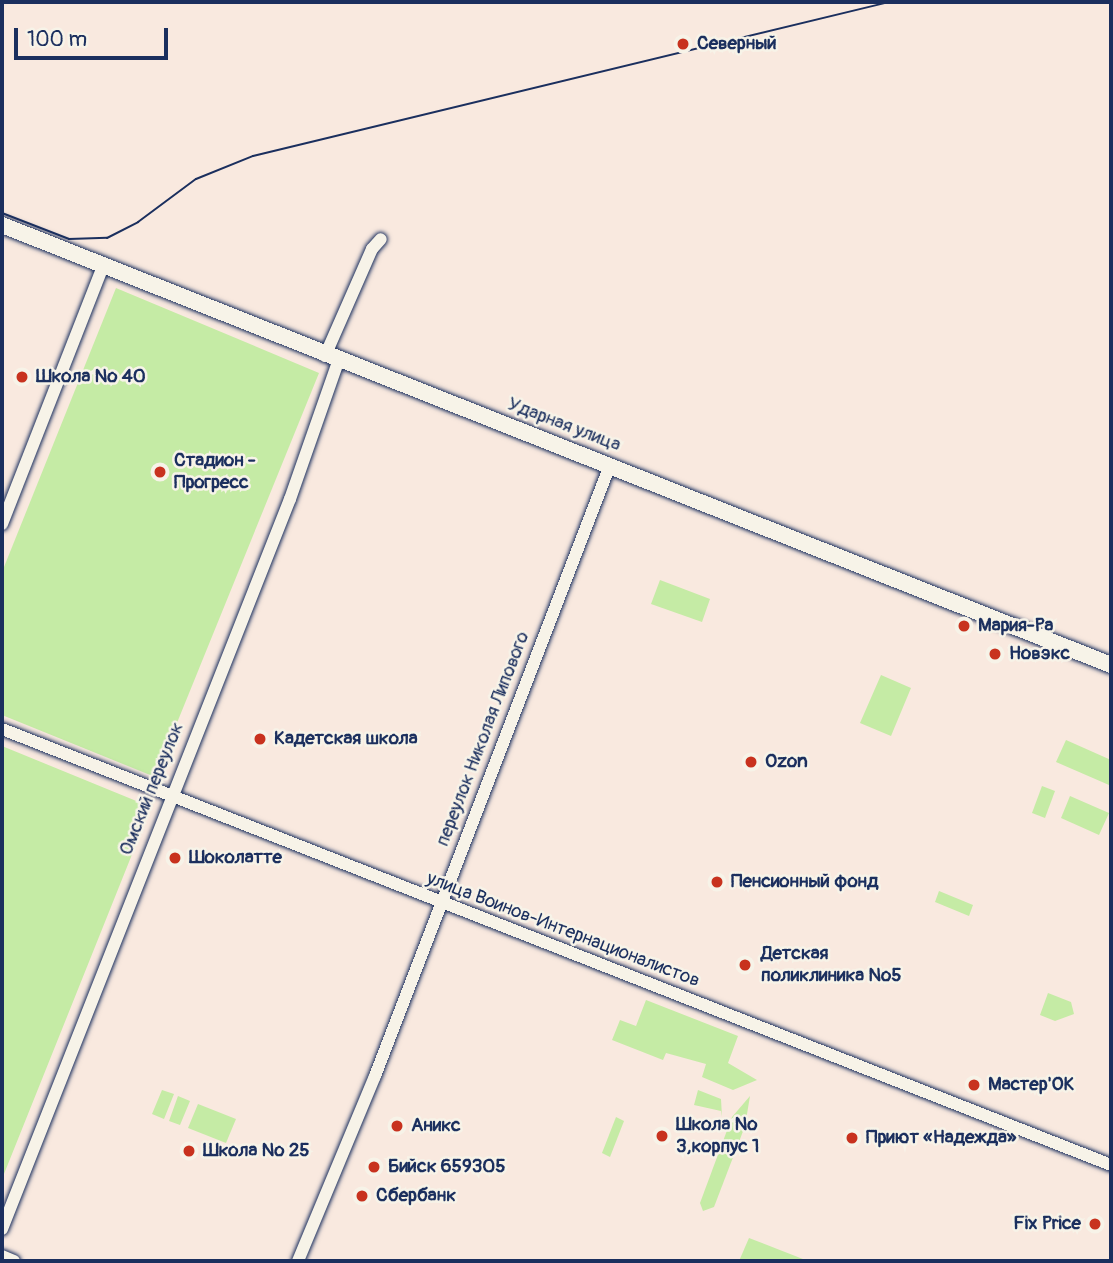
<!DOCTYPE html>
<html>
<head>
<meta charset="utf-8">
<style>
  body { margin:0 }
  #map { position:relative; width:1113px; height:1263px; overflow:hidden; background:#f9e9df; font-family:Pangolin,sans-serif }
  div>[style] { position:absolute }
  .green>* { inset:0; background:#c5eba5 }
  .roads { filter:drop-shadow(0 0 2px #1b2f5e) drop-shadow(0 0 2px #1b2f5e) }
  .street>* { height:12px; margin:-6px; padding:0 6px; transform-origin:6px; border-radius:6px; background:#f7f3e8 }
  .secondary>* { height:16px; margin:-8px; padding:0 8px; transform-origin:8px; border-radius:8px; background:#f7f3e8 }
  .tram>* { height:2px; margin:-1px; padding:0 1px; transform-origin:1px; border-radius:1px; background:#1b2f5e }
  .dots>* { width:19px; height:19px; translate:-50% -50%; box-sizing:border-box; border:4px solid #f7f3e8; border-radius:50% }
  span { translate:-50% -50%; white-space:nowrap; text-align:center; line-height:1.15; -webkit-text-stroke:5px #f7f3e8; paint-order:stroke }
  .poi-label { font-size:19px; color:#1b2f5e; font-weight:700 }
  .left { translate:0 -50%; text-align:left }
  .right { translate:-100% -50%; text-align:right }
  .street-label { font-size:19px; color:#1b2f5e }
  .frame { position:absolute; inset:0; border:4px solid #1b2f5e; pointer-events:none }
  .scale { position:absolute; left:14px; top:28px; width:154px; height:32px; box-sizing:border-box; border:4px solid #1b2f5e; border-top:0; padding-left:9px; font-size:21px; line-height:24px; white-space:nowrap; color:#1b2f5e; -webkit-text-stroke:5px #f7f3e8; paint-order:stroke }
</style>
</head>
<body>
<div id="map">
  <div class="green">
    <i style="clip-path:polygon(116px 288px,319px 373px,155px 777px,2px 715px,2px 572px)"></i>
    <i style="clip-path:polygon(660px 580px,710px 599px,702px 622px,651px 604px)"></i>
    <i style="clip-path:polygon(881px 675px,911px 688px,891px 736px,860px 723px)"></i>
    <i style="clip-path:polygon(1066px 740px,1111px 760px,1109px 785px,1056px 762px)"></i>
    <i style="clip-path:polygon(2px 746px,151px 807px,2px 1179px,4px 1035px)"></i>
    <i style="clip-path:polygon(1042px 786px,1055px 791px,1045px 818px,1032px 813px)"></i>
    <i style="clip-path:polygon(1070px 796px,1109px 813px,1099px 835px,1061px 818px)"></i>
    <i style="clip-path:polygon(939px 891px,973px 905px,969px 916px,935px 902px)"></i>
    <i style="clip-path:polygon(1048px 993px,1071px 1002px,1074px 1014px,1055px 1021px,1040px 1015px)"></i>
    <i style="clip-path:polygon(646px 1000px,738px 1036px,728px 1063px,757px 1080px,733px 1090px,702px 1077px,706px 1064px,666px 1053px,663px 1060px,612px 1040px,620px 1020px,636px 1026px)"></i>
    <i style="clip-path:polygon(162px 1090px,174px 1094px,164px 1119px,152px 1114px)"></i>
    <i style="clip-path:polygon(698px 1090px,721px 1099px,722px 1117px,721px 1111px,694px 1105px)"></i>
    <i style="clip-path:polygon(178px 1096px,190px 1101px,180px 1125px,169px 1121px)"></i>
    <i style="clip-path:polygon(750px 1096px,745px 1126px,714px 1207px,703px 1211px,700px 1203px,732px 1117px)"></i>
    <i style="clip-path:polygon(198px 1104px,236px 1119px,226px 1143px,188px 1128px)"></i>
    <i style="clip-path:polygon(616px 1117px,624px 1121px,610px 1157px,602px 1153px)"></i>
    <i style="clip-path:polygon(749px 1238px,808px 1261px,739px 1261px)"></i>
  </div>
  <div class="roads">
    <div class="street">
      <i style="left:325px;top:356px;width:117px;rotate:-66.3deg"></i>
      <i style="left:372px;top:249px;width:13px;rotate:-48deg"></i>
      <i style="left:2px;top:524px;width:277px;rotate:-68.6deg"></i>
      <i style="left:2px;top:729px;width:1192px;rotate:21.46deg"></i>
      <i style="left:2px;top:1229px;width:785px;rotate:-68.47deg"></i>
      <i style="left:290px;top:499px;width:145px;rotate:-70.7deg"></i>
      <i style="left:2px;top:1256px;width:13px;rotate:23deg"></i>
      <i style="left:298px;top:1261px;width:200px;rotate:-67.4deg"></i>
      <i style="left:375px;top:1076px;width:655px;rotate:-68.96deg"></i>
    </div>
    <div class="secondary">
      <i style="left:2px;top:225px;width:1193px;rotate:21.64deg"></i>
    </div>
  </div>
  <div class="tram">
    <i style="left:2px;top:213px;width:72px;rotate:21.2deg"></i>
    <i style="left:69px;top:239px;width:38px;rotate:-2deg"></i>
    <i style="left:107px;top:238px;width:35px;rotate:-27deg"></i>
    <i style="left:138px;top:222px;width:72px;rotate:-36.6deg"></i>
    <i style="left:196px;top:179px;width:61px;rotate:-22deg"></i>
    <i style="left:253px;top:156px;width:654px;rotate:-13.61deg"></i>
  </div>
  <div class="dots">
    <i style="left:683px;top:44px;background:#c8321e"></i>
    <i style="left:22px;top:377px;background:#c8321e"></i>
    <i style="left:160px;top:472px;background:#c8321e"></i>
    <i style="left:964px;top:626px;background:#c8321e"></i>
    <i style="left:995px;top:654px;background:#c8321e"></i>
    <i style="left:260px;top:739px;background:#c8321e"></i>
    <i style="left:751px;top:762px;background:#c8321e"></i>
    <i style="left:175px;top:858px;background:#c8321e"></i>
    <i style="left:717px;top:882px;background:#c8321e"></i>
    <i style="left:745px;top:965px;background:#c8321e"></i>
    <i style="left:974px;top:1085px;background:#c8321e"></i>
    <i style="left:397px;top:1126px;background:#c8321e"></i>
    <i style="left:662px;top:1136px;background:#c8321e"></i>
    <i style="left:852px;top:1138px;background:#c8321e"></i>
    <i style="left:189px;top:1151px;background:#c8321e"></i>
    <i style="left:374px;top:1167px;background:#c8321e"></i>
    <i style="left:362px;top:1196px;background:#c8321e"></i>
    <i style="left:1095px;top:1224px;background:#c8321e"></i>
  </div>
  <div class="poi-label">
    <span class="left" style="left:697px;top:44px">Северный</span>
    <span class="left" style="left:36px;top:377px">Школа № 40</span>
    <span class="left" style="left:174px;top:472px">Стадион -<br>Прогресс</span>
    <span class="left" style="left:978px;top:626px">Мария-Ра</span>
    <span class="left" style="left:1009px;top:654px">Новэкс</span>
    <span class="left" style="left:274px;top:739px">Кадетская школа</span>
    <span class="left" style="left:765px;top:762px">Ozon</span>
    <span class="left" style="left:189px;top:858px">Шоколатте</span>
    <span class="left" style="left:731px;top:882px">Пенсионный фонд</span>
    <span class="left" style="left:761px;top:965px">Детская<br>поликлиника №5</span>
    <span class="left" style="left:988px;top:1085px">Мастер'ОК</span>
    <span class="left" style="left:676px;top:1136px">Школа №<br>3,корпус 1</span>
    <span class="left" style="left:411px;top:1126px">Аникс</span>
    <span class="left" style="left:866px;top:1138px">Приют «Надежда»</span>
    <span class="left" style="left:203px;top:1151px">Школа № 25</span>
    <span class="left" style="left:388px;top:1167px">Бийск 659305</span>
    <span class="left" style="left:376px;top:1196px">Сбербанк</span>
    <span class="right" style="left:1081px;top:1224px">Fix Price</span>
  </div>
  <div class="street-label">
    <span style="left:564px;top:425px;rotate:21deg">Ударная улица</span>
    <span style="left:483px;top:739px;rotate:-69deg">переулок Николая Липового</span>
    <span style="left:152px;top:789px;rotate:-68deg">Омский переулок</span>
    <span style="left:563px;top:930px;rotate:21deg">улица Воинов-Интернационалистов</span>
  </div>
  <div class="frame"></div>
  <div class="scale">100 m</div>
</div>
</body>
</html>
